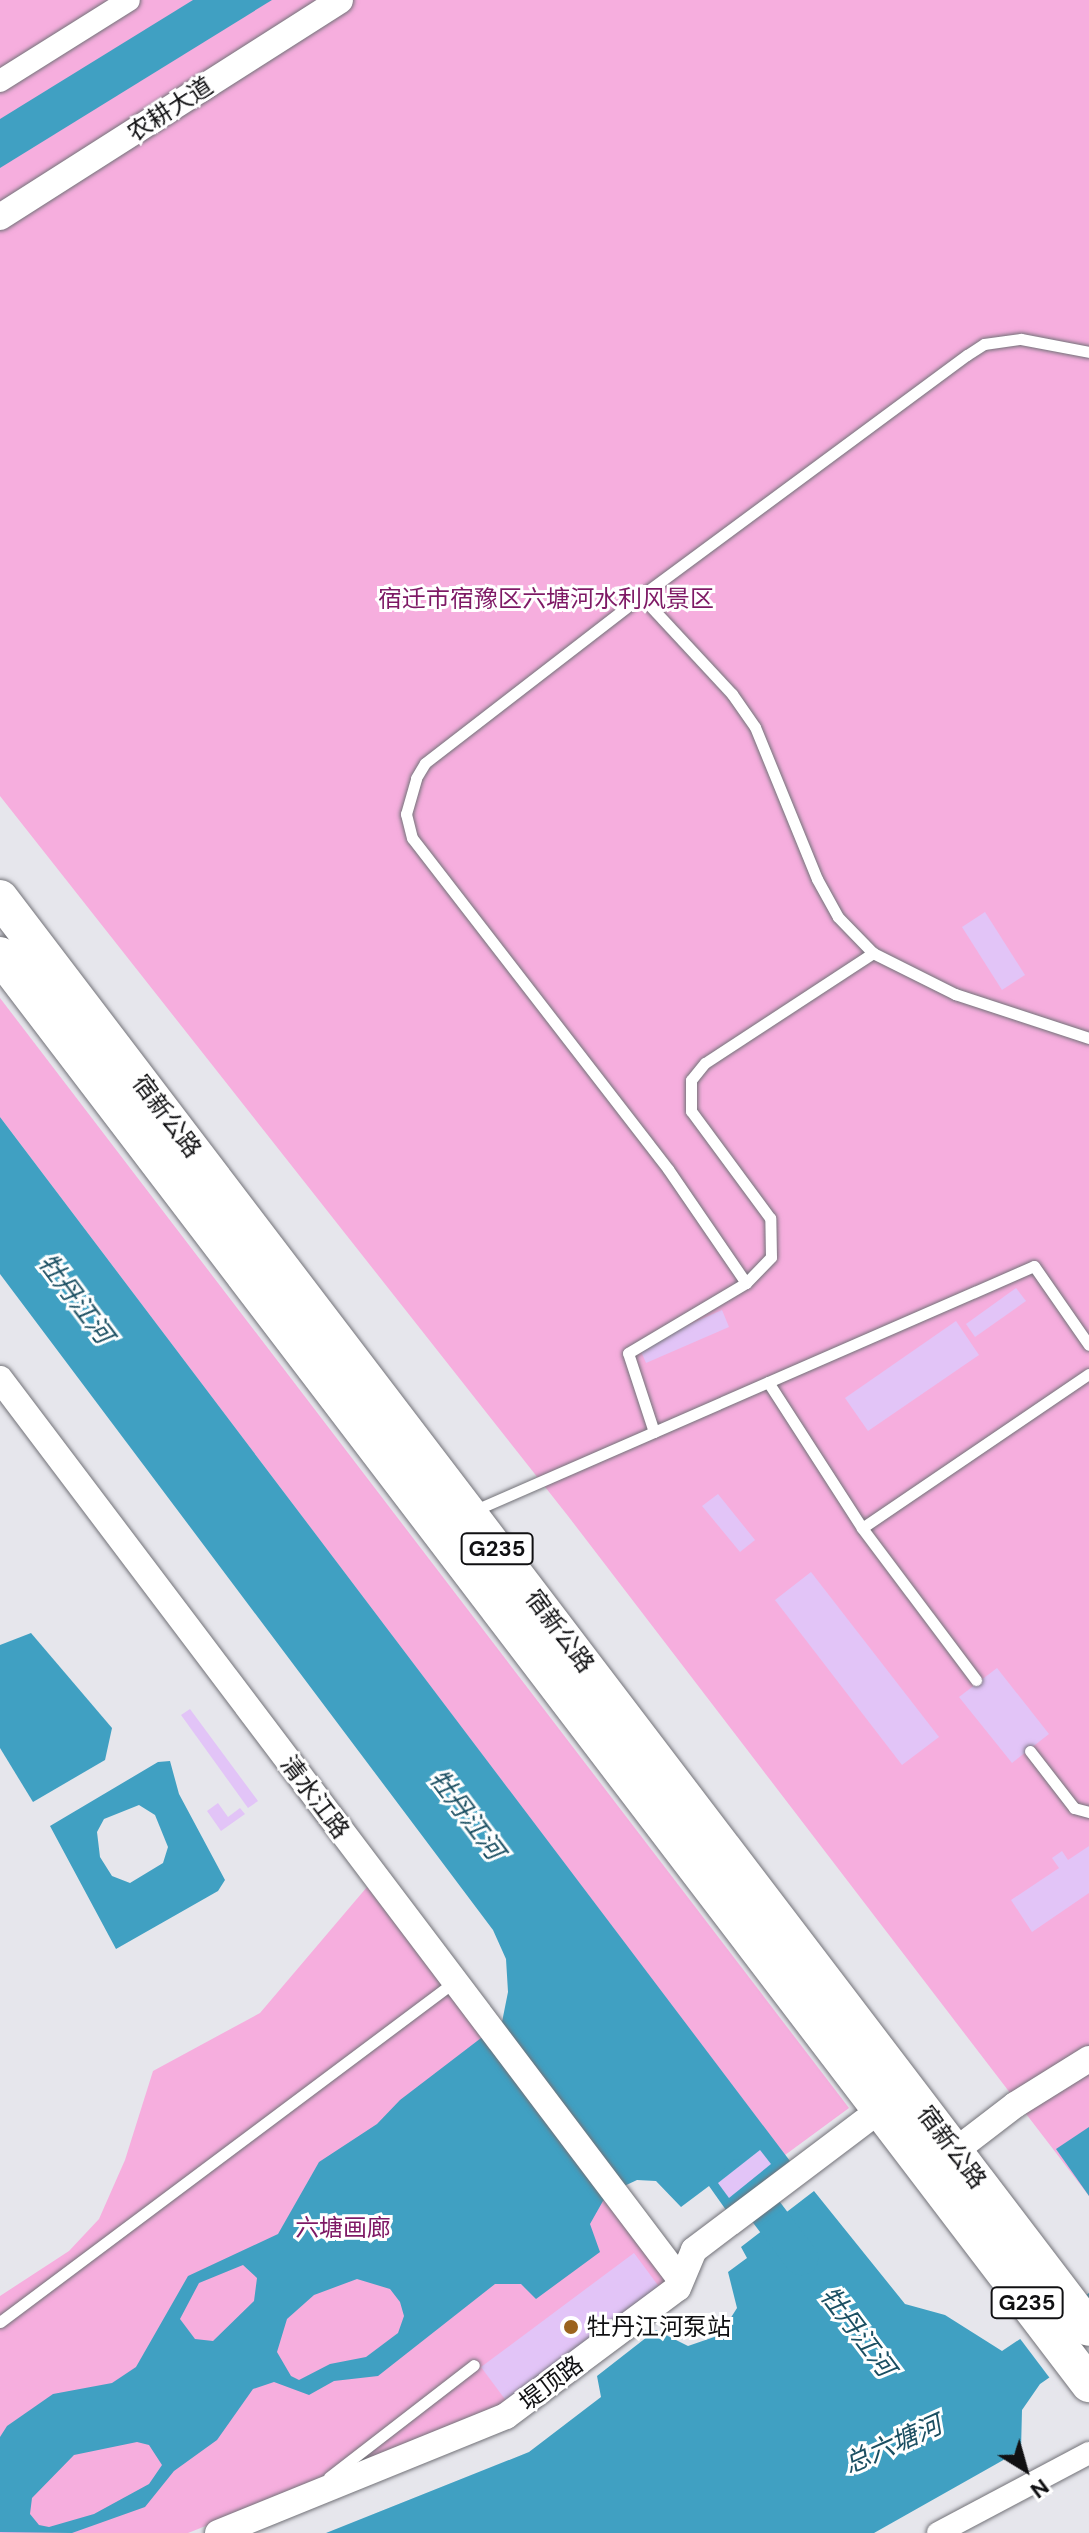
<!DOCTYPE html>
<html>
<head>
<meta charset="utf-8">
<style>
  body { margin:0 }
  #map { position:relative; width:1089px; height:2533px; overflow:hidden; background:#e6e6ec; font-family:"DM Sans","Noto Sans SC",sans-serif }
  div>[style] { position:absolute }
  .green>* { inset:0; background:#f6aede }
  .water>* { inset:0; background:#40a0c2 }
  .pier>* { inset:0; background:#e6e6ec }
  .river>* { height:34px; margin:-17px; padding:0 17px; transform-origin:17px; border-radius:17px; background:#40a0c2 }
  .building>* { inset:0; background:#e2c4f7 }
  .roads { filter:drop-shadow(0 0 2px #727278) drop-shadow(0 0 2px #727278) }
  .service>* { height:11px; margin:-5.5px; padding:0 5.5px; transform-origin:5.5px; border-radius:5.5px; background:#fff }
  .minor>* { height:22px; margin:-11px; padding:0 11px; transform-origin:11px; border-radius:11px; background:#fff }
  .tertiary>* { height:26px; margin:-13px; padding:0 13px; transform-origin:13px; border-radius:13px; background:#fff }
  .trunk>* { height:36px; margin:-18px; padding:0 18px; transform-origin:18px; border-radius:18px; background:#fff }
  .dots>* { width:22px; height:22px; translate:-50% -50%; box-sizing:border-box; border:4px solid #fff; border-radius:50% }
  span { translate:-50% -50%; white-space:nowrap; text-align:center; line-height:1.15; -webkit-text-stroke:6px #fff; paint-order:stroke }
  .shield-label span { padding:2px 6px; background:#fff; border:2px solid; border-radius:6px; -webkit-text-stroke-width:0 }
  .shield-label { font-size:22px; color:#101012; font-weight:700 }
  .street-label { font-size:24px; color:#101012 }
  .park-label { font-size:24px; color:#7e1965 }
  .poi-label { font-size:24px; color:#101012 }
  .left { translate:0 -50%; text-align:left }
  .water-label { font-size:26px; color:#1b4f62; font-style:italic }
  .north { position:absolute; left:985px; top:2429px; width:80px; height:80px; -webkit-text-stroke:6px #fff; paint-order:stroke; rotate:143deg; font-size:22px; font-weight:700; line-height:32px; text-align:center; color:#101012 }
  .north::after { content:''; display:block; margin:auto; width:28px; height:36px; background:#101012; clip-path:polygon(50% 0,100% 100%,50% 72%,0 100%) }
</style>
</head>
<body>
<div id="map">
  <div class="green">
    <i style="clip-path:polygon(0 0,1089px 0,1089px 2196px,568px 1516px,0 796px)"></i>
    <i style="clip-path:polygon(0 998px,849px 2108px,785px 2155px,0 1117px)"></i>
    <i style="clip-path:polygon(367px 1887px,669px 2283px,499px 2410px,188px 2533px,0 2533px,0 2296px,69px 2251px,99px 2219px,125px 2160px,153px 2071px,260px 2013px)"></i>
  </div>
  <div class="water">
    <i style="clip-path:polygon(193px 0,272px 0,0 168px,0 119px)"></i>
    <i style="clip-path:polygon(evenodd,0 1117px,790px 2161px,726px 2210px,709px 2186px,681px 2207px,656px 2181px,637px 2180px,620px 2188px,603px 2201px,590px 2224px,600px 2252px,536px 2299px,521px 2284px,495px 2284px,378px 2376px,334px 2381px,309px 2395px,274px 2382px,253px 2389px,217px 2440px,174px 2471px,145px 2507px,72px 2533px,0 2532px,0 2437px,7px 2426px,53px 2394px,112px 2383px,136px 2367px,188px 2276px,278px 2234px,319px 2162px,377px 2124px,400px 2100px,502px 2022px,508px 1992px,506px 1959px,493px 1930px,0 1274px,0 1117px,243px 2265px,257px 2278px,254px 2301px,213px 2341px,195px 2339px,180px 2319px,199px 2283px,243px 2265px,0 1117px,357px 2279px,390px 2289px,400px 2302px,404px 2316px,398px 2333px,366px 2357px,330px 2364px,299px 2380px,291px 2376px,277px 2352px,287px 2319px,314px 2295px,357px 2279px,0 1117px,137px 2442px,149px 2445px,162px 2465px,149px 2484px,94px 2514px,49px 2527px,39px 2525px,30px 2514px,32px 2498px,74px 2455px,137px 2442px)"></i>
    <i style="clip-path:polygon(31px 1633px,112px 1728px,105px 1760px,33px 1802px,0 1748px,0 1645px)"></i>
    <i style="clip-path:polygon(evenodd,170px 1761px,179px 1794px,225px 1880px,218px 1891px,116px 1949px,50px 1826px,158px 1762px,170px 1761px,139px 1805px,155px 1815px,168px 1847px,163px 1863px,130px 1883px,112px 1876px,100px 1857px,97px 1832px,104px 1819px,139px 1805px)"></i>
    <i style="clip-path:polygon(1089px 2127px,1089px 2196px,1056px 2149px)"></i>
    <i style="clip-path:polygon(814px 2191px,905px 2304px,945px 2315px,1002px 2351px,1089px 2293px,1089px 2350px,1040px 2384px,1022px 2410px,1021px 2450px,874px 2533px,326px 2533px,529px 2452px,601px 2397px,597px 2376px,656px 2330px,688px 2346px,720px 2335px,737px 2308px,728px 2272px,747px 2258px,741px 2247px)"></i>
  </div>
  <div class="pier">
    <i style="clip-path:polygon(1077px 2296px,1089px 2313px,1089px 2355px,1052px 2381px,1018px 2336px)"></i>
  </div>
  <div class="river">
    <i style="left:739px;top:2176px;width:103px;rotate:52.9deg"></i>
  </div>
  <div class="building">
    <i style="clip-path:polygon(985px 912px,1025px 975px,1002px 990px,962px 927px)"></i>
    <i style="clip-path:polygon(1016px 1288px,1026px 1301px,975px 1337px,966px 1324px)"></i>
    <i style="clip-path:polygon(722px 1310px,729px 1327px,646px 1363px,639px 1347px)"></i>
    <i style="clip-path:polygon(956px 1321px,979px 1355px,868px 1431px,845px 1398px)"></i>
    <i style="clip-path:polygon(718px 1494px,755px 1540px,740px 1552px,702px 1506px)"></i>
    <i style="clip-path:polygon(811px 1572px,939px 1737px,902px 1765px,775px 1600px)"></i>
    <i style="clip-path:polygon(997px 1668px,1049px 1734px,1012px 1763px,959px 1697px)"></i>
    <i style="clip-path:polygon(190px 1709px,258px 1801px,248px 1808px,181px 1715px)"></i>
    <i style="clip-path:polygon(218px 1803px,228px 1817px,240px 1808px,245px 1814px,221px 1831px,207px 1811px)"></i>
    <i style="clip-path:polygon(1089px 1846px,1089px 1893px,1032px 1932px,1011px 1900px,1059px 1868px,1052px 1858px,1062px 1851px,1068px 1860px)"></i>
    <i style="clip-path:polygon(760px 2150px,771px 2164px,729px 2198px,718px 2183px)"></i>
    <i style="clip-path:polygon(634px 2253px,660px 2288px,507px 2402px,481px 2367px)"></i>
  </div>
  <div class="roads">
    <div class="service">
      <i style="left:641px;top:596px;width:134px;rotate:47.1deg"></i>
      <i style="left:732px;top:694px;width:40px;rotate:55.1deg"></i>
      <i style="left:755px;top:727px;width:164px;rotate:67.8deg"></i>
      <i style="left:817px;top:879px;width:43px;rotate:61.1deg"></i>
      <i style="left:838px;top:917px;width:50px;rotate:45.8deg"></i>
      <i style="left:873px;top:953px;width:92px;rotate:26.6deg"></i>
      <i style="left:955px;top:994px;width:141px;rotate:18.2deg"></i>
      <i style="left:746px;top:1283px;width:36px;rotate:-46deg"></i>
      <i style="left:771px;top:1257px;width:39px;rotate:-91deg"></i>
      <i style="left:770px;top:1218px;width:133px;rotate:-126.4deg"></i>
      <i style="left:691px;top:1111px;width:31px;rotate:-90deg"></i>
      <i style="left:691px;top:1080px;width:22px;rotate:-51deg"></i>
      <i style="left:705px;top:1063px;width:201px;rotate:-33.2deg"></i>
      <i style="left:768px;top:1382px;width:174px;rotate:57.2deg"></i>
      <i style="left:862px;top:1528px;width:274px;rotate:-34.2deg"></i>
      <i style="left:654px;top:1432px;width:83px;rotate:-108.2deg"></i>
      <i style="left:628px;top:1353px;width:137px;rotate:-30.7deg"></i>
      <i style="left:746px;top:1283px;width:138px;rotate:-124.4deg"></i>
      <i style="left:668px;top:1169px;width:418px;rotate:-127.7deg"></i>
      <i style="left:412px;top:838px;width:25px;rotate:-104deg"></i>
      <i style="left:406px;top:814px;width:37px;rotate:-74deg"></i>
      <i style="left:416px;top:778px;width:17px;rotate:-59deg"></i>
      <i style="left:425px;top:763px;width:273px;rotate:-37.7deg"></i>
      <i style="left:641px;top:596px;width:405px;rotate:-36.5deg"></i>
      <i style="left:967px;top:355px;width:20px;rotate:-33deg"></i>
      <i style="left:984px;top:344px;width:37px;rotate:-8deg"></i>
      <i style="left:1021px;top:339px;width:69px;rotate:10.8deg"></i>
      <i style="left:473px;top:1511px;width:612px;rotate:-23.59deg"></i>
      <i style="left:1034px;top:1266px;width:96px;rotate:55.2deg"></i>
      <i style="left:862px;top:1528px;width:190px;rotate:53.1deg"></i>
      <i style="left:1030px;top:1751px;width:72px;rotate:52.3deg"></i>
      <i style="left:1074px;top:1808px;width:16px;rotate:15deg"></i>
      <i style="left:0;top:2322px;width:567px;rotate:-36.83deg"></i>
      <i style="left:329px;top:2477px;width:183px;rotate:-37.7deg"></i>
    </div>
    <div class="minor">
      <i style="left:0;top:81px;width:152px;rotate:-32.1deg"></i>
      <i style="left:938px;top:2533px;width:171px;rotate:-27.9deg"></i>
    </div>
    <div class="tertiary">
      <i style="left:0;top:217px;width:403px;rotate:-32.5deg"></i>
      <i style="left:0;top:1379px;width:1128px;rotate:52.93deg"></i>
      <i style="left:955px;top:2151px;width:76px;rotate:-37.5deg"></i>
      <i style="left:1015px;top:2105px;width:87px;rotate:-31.9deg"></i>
      <i style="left:218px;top:2533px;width:311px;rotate:-22.1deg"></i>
      <i style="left:506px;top:2416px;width:214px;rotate:-36.7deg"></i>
      <i style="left:678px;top:2288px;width:41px;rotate:-67.2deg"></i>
      <i style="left:694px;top:2250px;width:214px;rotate:-37deg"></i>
    </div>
    <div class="trunk">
      <i style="left:0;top:898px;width:1797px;rotate:52.71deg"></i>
      <i style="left:0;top:955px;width:1797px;rotate:52.69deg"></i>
    </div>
  </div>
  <div class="dots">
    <i style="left:571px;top:2327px;background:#9b631e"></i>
  </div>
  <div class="shield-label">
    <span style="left:497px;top:1549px">G235</span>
    <span style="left:1027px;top:2303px">G235</span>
  </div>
  <div class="street-label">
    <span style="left:170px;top:109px;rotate:-33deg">农耕大道</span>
    <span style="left:167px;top:1116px;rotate:53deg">宿新公路</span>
    <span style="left:560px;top:1631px;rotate:53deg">宿新公路</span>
    <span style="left:315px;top:1797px;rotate:53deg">清水江路</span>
    <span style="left:952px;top:2147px;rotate:53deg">宿新公路</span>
    <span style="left:551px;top:2383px;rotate:-37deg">堤顶路</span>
  </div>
  <div class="park-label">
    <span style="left:546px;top:599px">宿迁市宿豫区六塘河水利风景区</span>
    <span style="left:343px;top:2228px">六塘画廊</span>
  </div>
  <div class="poi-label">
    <span class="left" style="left:587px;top:2327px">牡丹江河泵站</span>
  </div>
  <div class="water-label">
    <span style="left:75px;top:1299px;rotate:53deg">牡丹江河</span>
    <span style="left:466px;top:1815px;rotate:53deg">牡丹江河</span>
    <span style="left:857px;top:2332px;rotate:53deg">牡丹江河</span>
    <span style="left:893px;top:2445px;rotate:-24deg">总六塘河</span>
  </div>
  <div class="north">N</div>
</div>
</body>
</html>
